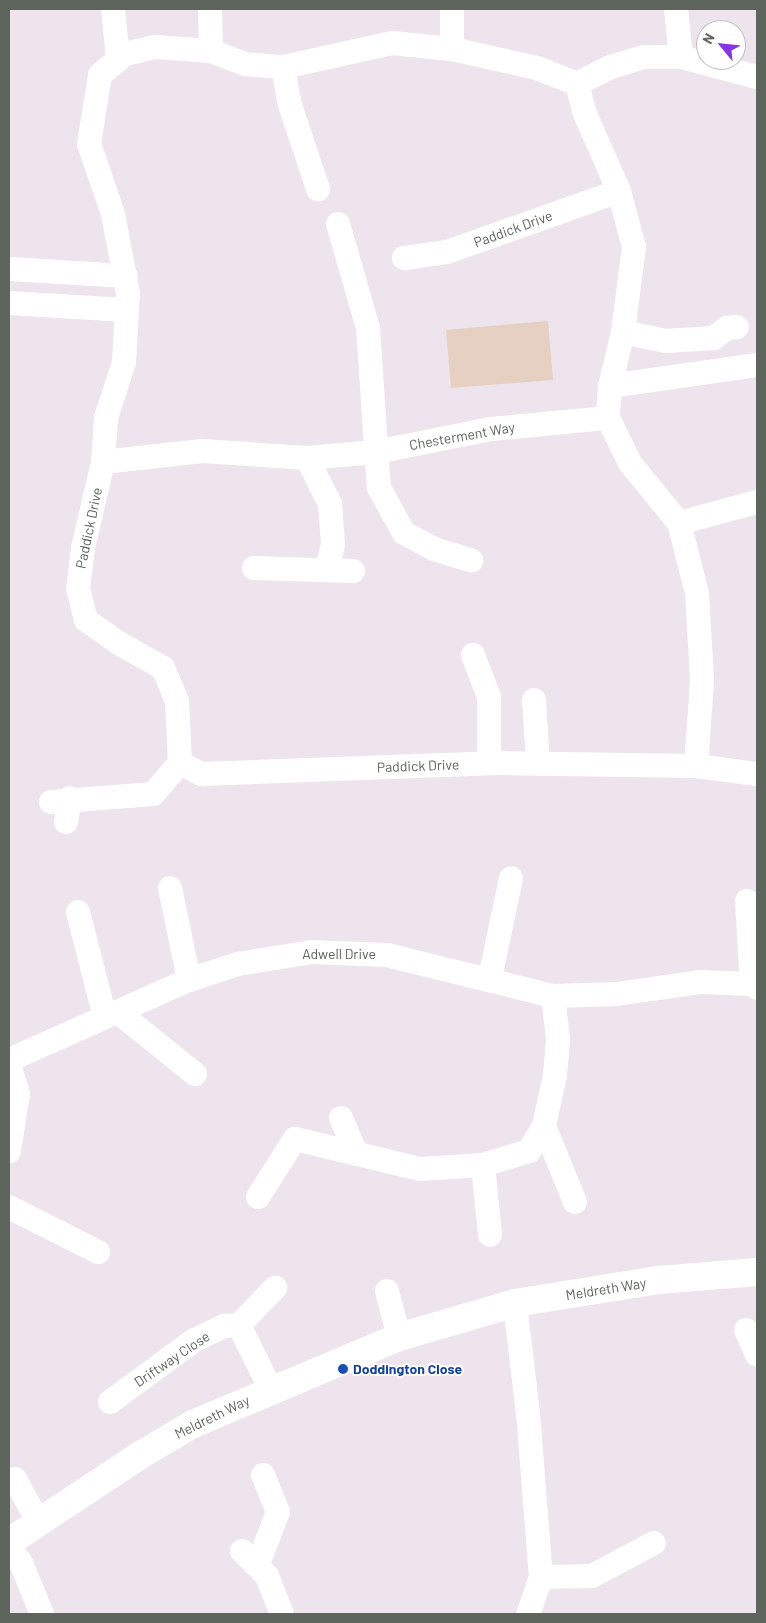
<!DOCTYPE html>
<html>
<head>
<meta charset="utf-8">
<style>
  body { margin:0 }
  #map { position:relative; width:766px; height:1623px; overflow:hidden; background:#eee4ed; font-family:Barlow,sans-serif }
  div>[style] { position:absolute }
  .green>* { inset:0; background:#e5d0c2 }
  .street>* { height:24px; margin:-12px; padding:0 12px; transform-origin:12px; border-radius:12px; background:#fff }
  .secondary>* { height:28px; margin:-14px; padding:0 14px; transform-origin:14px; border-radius:14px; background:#fff }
  .dots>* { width:14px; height:14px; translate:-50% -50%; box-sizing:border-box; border:2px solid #fff; border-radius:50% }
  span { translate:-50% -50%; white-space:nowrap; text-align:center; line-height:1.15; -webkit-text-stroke:4px #fff; paint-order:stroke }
  .street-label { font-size:14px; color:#5d655c }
  .transit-label { font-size:14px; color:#164399; font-weight:700 }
  .left { translate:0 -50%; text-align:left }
  .frame { position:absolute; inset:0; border:10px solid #5d655c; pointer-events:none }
  .north { position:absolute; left:696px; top:20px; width:50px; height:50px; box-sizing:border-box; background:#fff; border:1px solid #bec1be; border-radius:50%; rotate:298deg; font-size:14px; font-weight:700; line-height:20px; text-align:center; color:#5d655c }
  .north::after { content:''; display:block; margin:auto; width:18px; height:22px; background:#8834e5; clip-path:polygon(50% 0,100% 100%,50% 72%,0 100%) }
</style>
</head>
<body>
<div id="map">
  <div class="green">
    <i style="clip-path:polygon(548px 321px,553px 380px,451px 388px,446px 330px)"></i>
  </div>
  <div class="street">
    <i style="left:113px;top:9px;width:49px;rotate:84.2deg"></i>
    <i style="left:210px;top:9px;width:42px;rotate:88.6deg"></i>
    <i style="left:676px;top:9px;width:48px;rotate:84.1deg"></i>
    <i style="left:452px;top:49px;width:40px;rotate:-90deg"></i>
    <i style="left:283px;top:67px;width:36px;rotate:80deg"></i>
    <i style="left:289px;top:102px;width:92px;rotate:71.6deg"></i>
    <i style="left:577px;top:84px;width:38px;rotate:-27deg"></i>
    <i style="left:611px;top:67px;width:34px;rotate:-17deg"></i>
    <i style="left:644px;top:57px;width:37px"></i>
    <i style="left:681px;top:57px;width:79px;rotate:14.7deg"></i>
    <i style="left:338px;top:224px;width:108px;rotate:73.9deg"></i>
    <i style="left:368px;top:328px;width:160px;rotate:86.1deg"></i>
    <i style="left:379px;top:488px;width:51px;rotate:60.9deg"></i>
    <i style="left:404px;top:533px;width:34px;rotate:28deg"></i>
    <i style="left:434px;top:549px;width:39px;rotate:17deg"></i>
    <i style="left:404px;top:258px;width:43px;rotate:-7.9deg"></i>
    <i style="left:447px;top:252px;width:182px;rotate:-19.5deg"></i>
    <i style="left:9px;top:269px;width:117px;rotate:3.4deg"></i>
    <i style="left:9px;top:303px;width:118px;rotate:3.4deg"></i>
    <i style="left:623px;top:332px;width:44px;rotate:11.8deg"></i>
    <i style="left:666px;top:341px;width:48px;rotate:-3.6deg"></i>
    <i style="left:714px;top:338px;width:16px;rotate:-38deg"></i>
    <i style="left:727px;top:328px;width:10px;rotate:-6deg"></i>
    <i style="left:610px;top:386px;width:148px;rotate:-8.1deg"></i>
    <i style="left:307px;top:458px;width:51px;rotate:63.4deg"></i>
    <i style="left:330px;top:504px;width:40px;rotate:85.7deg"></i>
    <i style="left:333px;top:544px;width:27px;rotate:103deg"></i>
    <i style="left:103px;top:462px;width:100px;rotate:-6.3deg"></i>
    <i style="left:202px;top:451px;width:105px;rotate:3.8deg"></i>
    <i style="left:307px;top:458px;width:69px;rotate:-5deg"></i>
    <i style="left:376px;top:452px;width:117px;rotate:-11.3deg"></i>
    <i style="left:491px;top:429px;width:118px;rotate:-5.4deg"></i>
    <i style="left:679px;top:523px;width:81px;rotate:-15.1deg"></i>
    <i style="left:254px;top:568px;width:99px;rotate:1.7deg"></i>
    <i style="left:473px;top:655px;width:45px;rotate:69.1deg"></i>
    <i style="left:489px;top:697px;width:66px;rotate:90deg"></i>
    <i style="left:534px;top:700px;width:64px;rotate:86.4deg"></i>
    <i style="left:180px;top:763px;width:62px;rotate:-92.8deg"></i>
    <i style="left:177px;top:701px;width:36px;rotate:-113deg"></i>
    <i style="left:163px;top:668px;width:49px;rotate:-150.8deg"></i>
    <i style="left:120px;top:644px;width:42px;rotate:-144.8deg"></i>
    <i style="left:86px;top:620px;width:32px;rotate:-104deg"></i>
    <i style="left:78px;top:589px;width:41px;rotate:-83deg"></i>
    <i style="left:83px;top:548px;width:88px;rotate:-76.9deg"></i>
    <i style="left:103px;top:462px;width:44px;rotate:-86.1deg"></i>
    <i style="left:106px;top:418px;width:59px;rotate:-72.2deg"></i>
    <i style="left:124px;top:362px;width:69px;rotate:-86.7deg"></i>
    <i style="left:128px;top:293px;width:80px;rotate:-100.8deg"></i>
    <i style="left:113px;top:214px;width:74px;rotate:-108.9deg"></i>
    <i style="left:89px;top:144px;width:70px;rotate:-80.9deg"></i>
    <i style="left:100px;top:75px;width:33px;rotate:-40deg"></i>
    <i style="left:125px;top:54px;width:32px;rotate:-13deg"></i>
    <i style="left:156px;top:47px;width:55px;rotate:4.2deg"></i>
    <i style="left:211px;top:51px;width:36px;rotate:21deg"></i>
    <i style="left:245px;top:64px;width:38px;rotate:5deg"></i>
    <i style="left:283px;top:67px;width:112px;rotate:-12.4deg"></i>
    <i style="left:392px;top:43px;width:60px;rotate:5.7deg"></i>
    <i style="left:452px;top:49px;width:87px;rotate:12.6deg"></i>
    <i style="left:537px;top:68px;width:43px;rotate:21.8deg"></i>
    <i style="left:577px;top:84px;width:31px;rotate:75deg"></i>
    <i style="left:585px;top:114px;width:84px;rotate:66.2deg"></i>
    <i style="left:619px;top:191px;width:58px;rotate:75deg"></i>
    <i style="left:634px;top:247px;width:86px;rotate:97.4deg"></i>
    <i style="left:623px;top:332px;width:56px;rotate:103.5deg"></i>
    <i style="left:610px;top:386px;width:32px;rotate:94deg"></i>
    <i style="left:608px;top:418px;width:50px;rotate:63.9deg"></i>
    <i style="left:630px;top:463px;width:77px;rotate:50.8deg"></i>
    <i style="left:679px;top:523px;width:72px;rotate:75.6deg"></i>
    <i style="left:697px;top:593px;width:88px;rotate:86.7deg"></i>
    <i style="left:702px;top:681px;width:85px;rotate:94deg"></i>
    <i style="left:180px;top:763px;width:25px;rotate:27deg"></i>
    <i style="left:202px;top:774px;width:297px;rotate:-2.1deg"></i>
    <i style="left:499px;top:763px;width:197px;rotate:0.9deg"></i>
    <i style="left:696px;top:766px;width:62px;rotate:7.5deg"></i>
    <i style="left:51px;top:802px;width:102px;rotate:-4.5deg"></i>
    <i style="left:153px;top:794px;width:41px;rotate:-48.9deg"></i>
    <i style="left:66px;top:822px;width:24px;rotate:-81deg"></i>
    <i style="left:170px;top:888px;width:94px;rotate:78.3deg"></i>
    <i style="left:747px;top:901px;width:83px;rotate:86.6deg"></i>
    <i style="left:78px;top:912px;width:108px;rotate:75.6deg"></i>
    <i style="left:490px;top:978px;width:102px;rotate:-78.1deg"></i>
    <i style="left:118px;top:1012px;width:99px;rotate:38.8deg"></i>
    <i style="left:9px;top:1060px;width:197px;rotate:-24deg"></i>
    <i style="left:189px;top:980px;width:52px;rotate:-18.1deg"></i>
    <i style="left:238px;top:964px;width:75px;rotate:-9.2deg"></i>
    <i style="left:312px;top:952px;width:75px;rotate:2.3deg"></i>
    <i style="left:387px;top:955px;width:171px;rotate:13.9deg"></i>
    <i style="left:553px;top:996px;width:64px;rotate:-1.8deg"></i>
    <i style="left:617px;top:994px;width:83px;rotate:-8.3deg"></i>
    <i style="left:699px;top:982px;width:53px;rotate:2.2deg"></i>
    <i style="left:752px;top:984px;width:6px;rotate:39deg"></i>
    <i style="left:9px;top:1064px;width:31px;rotate:73deg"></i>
    <i style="left:18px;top:1094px;width:58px;rotate:99deg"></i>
    <i style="left:341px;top:1118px;width:39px;rotate:67deg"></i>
    <i style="left:544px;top:1126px;width:82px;rotate:67.8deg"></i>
    <i style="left:483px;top:1165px;width:70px;rotate:84.3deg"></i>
    <i style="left:258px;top:1197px;width:69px;rotate:-57.5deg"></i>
    <i style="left:295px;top:1139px;width:129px;rotate:13.5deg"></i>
    <i style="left:420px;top:1169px;width:63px;rotate:-3.6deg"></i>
    <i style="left:483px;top:1165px;width:48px;rotate:-16.9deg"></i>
    <i style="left:529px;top:1151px;width:29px;rotate:-59deg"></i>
    <i style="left:544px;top:1126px;width:52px;rotate:-77.8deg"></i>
    <i style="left:555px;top:1075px;width:36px;rotate:-85deg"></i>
    <i style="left:558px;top:1039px;width:43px;rotate:-96.6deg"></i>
    <i style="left:9px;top:1207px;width:100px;rotate:26.8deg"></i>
    <i style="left:387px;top:1291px;width:48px;rotate:75.4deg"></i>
    <i style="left:515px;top:1303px;width:111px;rotate:83.3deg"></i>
    <i style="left:528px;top:1413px;width:165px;rotate:85.5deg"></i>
    <i style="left:541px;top:1577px;width:39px;rotate:109deg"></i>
    <i style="left:239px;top:1325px;width:52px;rotate:-45.8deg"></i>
    <i style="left:746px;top:1330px;width:27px;rotate:66deg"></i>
    <i style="left:110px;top:1402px;width:103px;rotate:-36.3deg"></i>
    <i style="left:193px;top:1341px;width:34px;rotate:-26deg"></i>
    <i style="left:224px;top:1326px;width:15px;rotate:-4deg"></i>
    <i style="left:239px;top:1325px;width:72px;rotate:63.8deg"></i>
    <i style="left:15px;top:1479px;width:50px;rotate:61.4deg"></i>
    <i style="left:9px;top:1547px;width:20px;rotate:53deg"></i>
    <i style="left:21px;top:1563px;width:55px;rotate:67.6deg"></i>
    <i style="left:242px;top:1551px;width:35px;rotate:45deg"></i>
    <i style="left:267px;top:1576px;width:41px;rotate:68.5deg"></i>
    <i style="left:258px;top:1564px;width:56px;rotate:-69deg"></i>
    <i style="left:278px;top:1512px;width:40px;rotate:-112deg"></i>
    <i style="left:541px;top:1577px;width:51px;rotate:-1.1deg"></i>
    <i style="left:592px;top:1576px;width:70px;rotate:-28deg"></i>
  </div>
  <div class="secondary">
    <i style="left:9px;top:1542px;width:159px;rotate:-33.5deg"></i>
    <i style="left:142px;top:1454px;width:59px;rotate:-30.5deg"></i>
    <i style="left:193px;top:1424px;width:224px;rotate:-22.9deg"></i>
    <i style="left:399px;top:1337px;width:121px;rotate:-16.3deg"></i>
    <i style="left:515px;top:1303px;width:146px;rotate:-9.1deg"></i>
    <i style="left:659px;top:1280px;width:98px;rotate:-4.7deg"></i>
  </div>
  <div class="dots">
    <i style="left:343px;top:1369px;background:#1a4fb4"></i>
  </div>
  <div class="street-label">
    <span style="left:513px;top:229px;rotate:-20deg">Paddick Drive</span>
    <span style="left:462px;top:436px;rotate:-10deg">Chesterment Way</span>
    <span style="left:89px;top:528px;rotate:-78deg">Paddick Drive</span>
    <span style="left:418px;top:766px;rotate:-2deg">Paddick Drive</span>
    <span style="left:339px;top:954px">Adwell Drive</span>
    <span style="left:606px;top:1289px;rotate:-9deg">Meldreth Way</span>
    <span style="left:172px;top:1359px;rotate:-34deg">Driftway Close</span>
    <span style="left:212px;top:1417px;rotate:-26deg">Meldreth Way</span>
  </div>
  <div class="transit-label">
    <span class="left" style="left:353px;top:1369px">Doddington Close</span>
  </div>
  <div class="frame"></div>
  <div class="north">N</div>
</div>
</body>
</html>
